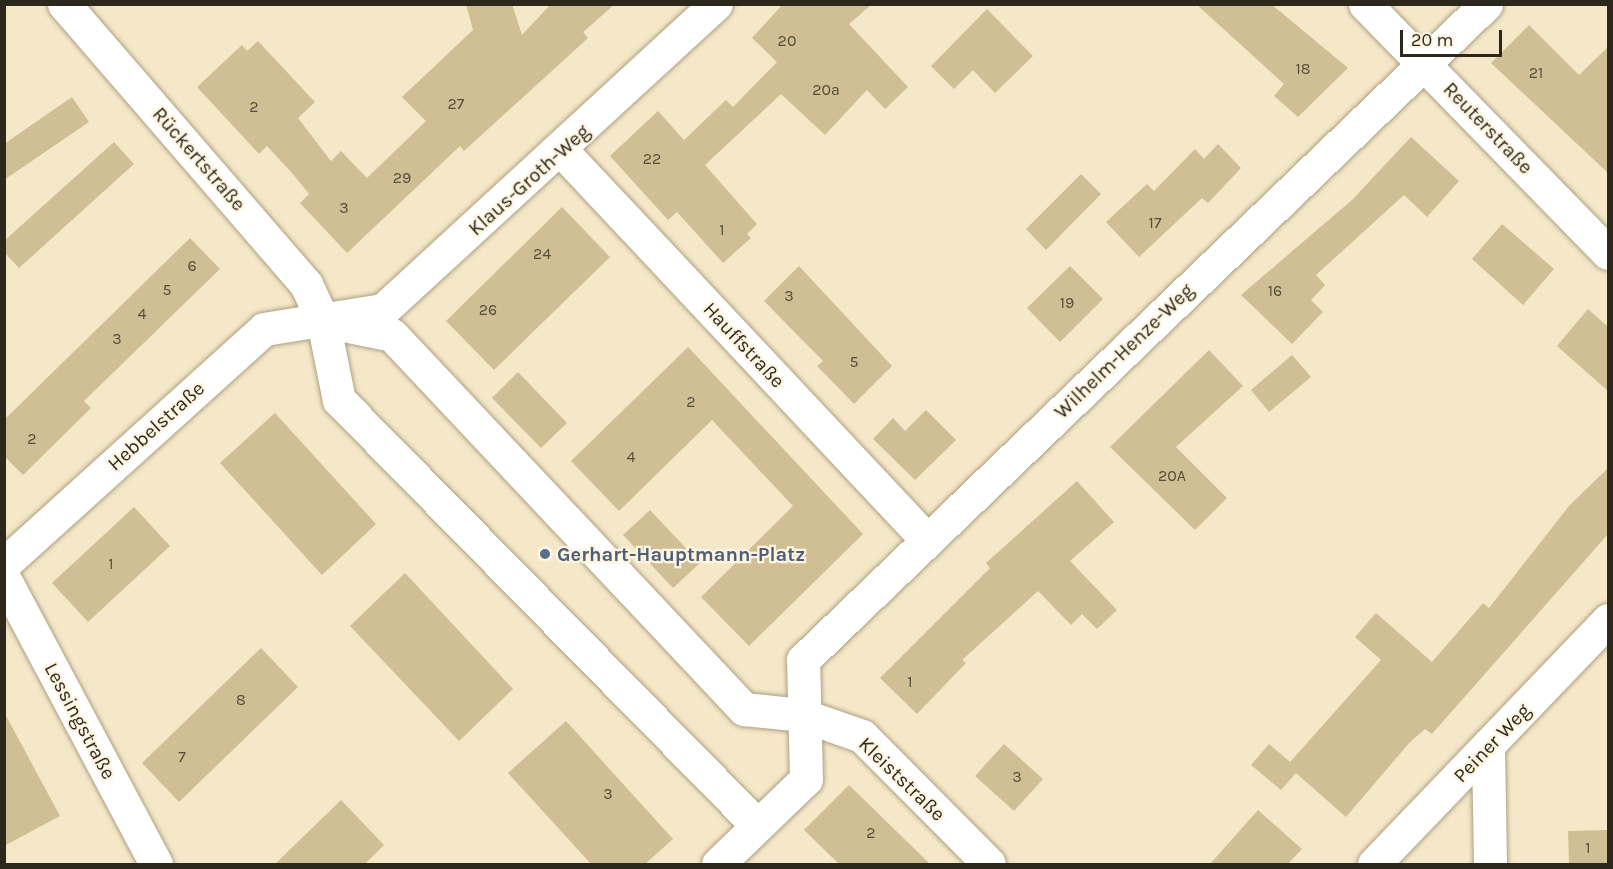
<!DOCTYPE html>
<html>
<head>
<meta charset="utf-8">
<style>
  body { margin:0 }
  #map { position:relative; width:1613px; height:869px; overflow:hidden; background:#f5e8c8; font-family:Karla,sans-serif }
  div>[style] { position:absolute }
  .building>* { inset:0; background:#d0be94 }
  .roads { filter:drop-shadow(0 0 2px #ada183) drop-shadow(0 0 2px #ada183) }
  .minor>* { height:33px; margin:-16.5px; padding:0 16.5px; transform-origin:16.5px; border-radius:16.5px; background:#fff }
  .dots>* { width:16px; height:16px; translate:-50% -50%; box-sizing:border-box; border:3px solid #fdf5e2; border-radius:50% }
  span { translate:-50% -50%; white-space:nowrap; text-align:center; line-height:1.15; -webkit-text-stroke:4.5px #fdf5e2; paint-order:stroke }
  .number-label { font-size:16px; color:#564e3a }
  .number-label span { -webkit-text-stroke-width:0 }
  .street-label { font-size:20px; color:#2d281c }
  .service-label { font-size:20px; color:#4e5e75; font-weight:700 }
  .left { translate:0 -50%; text-align:left }
  .frame { position:absolute; inset:0; border:6px solid #2d281c; pointer-events:none }
  .scale { position:absolute; left:1400px; top:30px; width:102px; height:27px; box-sizing:border-box; border:3px solid #2d281c; border-top:0; padding-left:8px; font-size:18px; line-height:21px; white-space:nowrap; color:#2d281c; -webkit-text-stroke:4px #fdf5e2; paint-order:stroke }
</style>
</head>
<body>
<div id="map">
  <div class="building">
    <i style="clip-path:polygon(466px 4px,512px 4px,522px 35px,551px 4px,615px 4px,583px 32px,588px 38px,464px 151px,460px 146px,347px 253px,300px 203px,309px 194px,292px 173px,267px 146px,259px 154px,197px 87px,242px 45px,247px 51px,258px 41px,315px 102px,298px 118px,331px 161px,341px 151px,367px 178px,426px 121px,402px 97px,473px 30px)"></i>
    <i style="clip-path:polygon(783px 4px,872px 4px,849px 24px,908px 87px,885px 109px,867px 90px,825px 135px,781px 94px,705px 165px,757px 224px,747px 234px,751px 238px,723px 263px,677px 212px,668px 220px,610px 156px,658px 111px,684px 140px,726px 100px,733px 107px,777px 62px,752px 38px)"></i>
    <i style="clip-path:polygon(1196px 4px,1271px 4px,1348px 68px,1298px 117px,1274px 96px,1284px 84px)"></i>
    <i style="clip-path:polygon(987px 9px,1033px 56px,995px 93px,973px 70px,954px 89px,931px 66px)"></i>
    <i style="clip-path:polygon(1529px 25px,1579px 75px,1608px 47px,1608px 173px,1491px 63px)"></i>
    <i style="clip-path:polygon(72px 97px,89px 122px,4px 180px,4px 144px)"></i>
    <i style="clip-path:polygon(1411px 137px,1459px 181px,1427px 217px,1404px 195px,1316px 275px,1325px 285px,1311px 300px,1323px 312px,1292px 344px,1241px 295px,1352px 200px)"></i>
    <i style="clip-path:polygon(114px 142px,134px 164px,19px 268px,4px 252px,4px 241px)"></i>
    <i style="clip-path:polygon(1218px 144px,1241px 168px,1208px 203px,1202px 198px,1139px 257px,1106px 222px,1147px 184px,1154px 191px,1195px 149px,1204px 159px)"></i>
    <i style="clip-path:polygon(1081px 174px,1101px 194px,1046px 250px,1026px 229px)"></i>
    <i style="clip-path:polygon(562px 207px,610px 257px,494px 370px,446px 321px)"></i>
    <i style="clip-path:polygon(1502px 224px,1554px 269px,1523px 305px,1472px 259px)"></i>
    <i style="clip-path:polygon(190px 238px,220px 269px,84px 401px,91px 408px,23px 475px,4px 456px,4px 420px)"></i>
    <i style="clip-path:polygon(799px 266px,892px 366px,854px 404px,817px 366px,823px 361px,764px 301px)"></i>
    <i style="clip-path:polygon(1070px 266px,1103px 299px,1060px 342px,1027px 308px)"></i>
    <i style="clip-path:polygon(1588px 309px,1608px 327px,1608px 391px,1557px 346px)"></i>
    <i style="clip-path:polygon(688px 347px,863px 534px,749px 646px,701px 597px,793px 506px,712px 420px,619px 511px,571px 461px)"></i>
    <i style="clip-path:polygon(1209px 350px,1243px 386px,1176px 447px,1227px 498px,1195px 530px,1110px 447px)"></i>
    <i style="clip-path:polygon(1292px 355px,1311px 377px,1269px 412px,1251px 390px)"></i>
    <i style="clip-path:polygon(518px 372px,567px 423px,541px 448px,492px 398px)"></i>
    <i style="clip-path:polygon(926px 410px,956px 440px,915px 480px,873px 439px,893px 418px,905px 431px)"></i>
    <i style="clip-path:polygon(275px 413px,376px 524px,322px 575px,220px 463px)"></i>
    <i style="clip-path:polygon(1608px 468px,1608px 534px,1432px 734px,1425px 729px,1410px 742px,1346px 817px,1296px 773px,1281px 790px,1251px 765px,1269px 744px,1290px 762px,1381px 660px,1355px 637px,1376px 613px,1432px 662px,1483px 603px,1489px 608px,1569px 506px)"></i>
    <i style="clip-path:polygon(1077px 481px,1114px 522px,1070px 561px,1117px 610px,1097px 629px,1082px 614px,1071px 625px,1038px 591px,962px 660px,966px 663px,917px 714px,880px 678px,990px 568px,986px 563px)"></i>
    <i style="clip-path:polygon(134px 507px,170px 546px,88px 622px,52px 583px)"></i>
    <i style="clip-path:polygon(650px 510px,700px 563px,673px 588px,623px 535px)"></i>
    <i style="clip-path:polygon(405px 573px,513px 689px,459px 741px,350px 626px)"></i>
    <i style="clip-path:polygon(261px 648px,298px 687px,179px 802px,142px 763px)"></i>
    <i style="clip-path:polygon(4px 712px,60px 816px,4px 846px)"></i>
    <i style="clip-path:polygon(566px 721px,673px 839px,645px 864px,591px 864px,508px 773px)"></i>
    <i style="clip-path:polygon(1004px 744px,1043px 779px,1014px 811px,975px 776px)"></i>
    <i style="clip-path:polygon(849px 785px,930px 864px,839px 864px,804px 830px)"></i>
    <i style="clip-path:polygon(341px 800px,384px 845px,365px 864px,275px 864px)"></i>
    <i style="clip-path:polygon(1258px 810px,1302px 849px,1288px 864px,1210px 864px)"></i>
    <i style="clip-path:polygon(1608px 830px,1608px 864px,1569px 864px,1568px 831px)"></i>
  </div>
  <div class="roads">
    <div class="minor">
      <i style="left:64px;top:4px;width:370px;rotate:49.2deg"></i>
      <i style="left:306px;top:284px;width:41px;rotate:65.3deg"></i>
      <i style="left:323px;top:321px;width:81px;rotate:78.6deg"></i>
      <i style="left:339px;top:400px;width:596px;rotate:45.48deg"></i>
      <i style="left:1365px;top:4px;width:348px;rotate:45.7deg"></i>
      <i style="left:562px;top:151px;width:533px;rotate:46.82deg"></i>
      <i style="left:339px;top:324px;width:54px;rotate:11.7deg"></i>
      <i style="left:392px;top:335px;width:514px;rotate:46.74deg"></i>
      <i style="left:744px;top:709px;width:58px;rotate:5.9deg"></i>
      <i style="left:802px;top:715px;width:64px;rotate:19.3deg"></i>
      <i style="left:862px;top:736px;width:180px;rotate:45.2deg"></i>
      <i style="left:4px;top:564px;width:350px;rotate:-42.1deg"></i>
      <i style="left:264px;top:329px;width:121px;rotate:-9.1deg"></i>
      <i style="left:383px;top:310px;width:452px;rotate:-42.6deg"></i>
      <i style="left:4px;top:578px;width:324px;rotate:62deg"></i>
      <i style="left:1488px;top:748px;width:116px;rotate:89deg"></i>
      <i style="left:718px;top:864px;width:122px;rotate:-44deg"></i>
      <i style="left:806px;top:779px;width:119px;rotate:-91.4deg"></i>
      <i style="left:803px;top:660px;width:947px;rotate:-43.84deg"></i>
      <i style="left:1374px;top:864px;width:338px;rotate:-46.2deg"></i>
    </div>
  </div>
  <div class="dots">
    <i style="left:545px;top:554px;background:#5c6f8a"></i>
  </div>
  <div class="number-label">
    <span style="left:787px;top:41px">20</span>
    <span style="left:1303px;top:69px">18</span>
    <span style="left:1536px;top:73px">21</span>
    <span style="left:826px;top:90px">20a</span>
    <span style="left:456px;top:104px">27</span>
    <span style="left:254px;top:107px">2</span>
    <span style="left:652px;top:159px">22</span>
    <span style="left:402px;top:178px">29</span>
    <span style="left:344px;top:208px">3</span>
    <span style="left:1155px;top:223px">17</span>
    <span style="left:722px;top:230px">1</span>
    <span style="left:542px;top:254px">24</span>
    <span style="left:192px;top:266px">6</span>
    <span style="left:167px;top:290px">5</span>
    <span style="left:1275px;top:291px">16</span>
    <span style="left:789px;top:296px">3</span>
    <span style="left:1067px;top:303px">19</span>
    <span style="left:488px;top:310px">26</span>
    <span style="left:142px;top:314px">4</span>
    <span style="left:117px;top:339px">3</span>
    <span style="left:854px;top:362px">5</span>
    <span style="left:691px;top:402px">2</span>
    <span style="left:32px;top:439px">2</span>
    <span style="left:631px;top:457px">4</span>
    <span style="left:1172px;top:476px">20A</span>
    <span style="left:111px;top:564px">1</span>
    <span style="left:910px;top:682px">1</span>
    <span style="left:241px;top:700px">8</span>
    <span style="left:182px;top:757px">7</span>
    <span style="left:1017px;top:777px">3</span>
    <span style="left:608px;top:794px">3</span>
    <span style="left:871px;top:833px">2</span>
    <span style="left:1588px;top:848px">1</span>
  </div>
  <div class="street-label">
    <span style="left:1488px;top:128px;rotate:46deg">Reuterstraße</span>
    <span style="left:199px;top:159px;rotate:49deg">Rückertstraße</span>
    <span style="left:529px;top:180px;rotate:-42deg">Klaus-Groth-Weg</span>
    <span style="left:744px;top:345px;rotate:47deg">Hauffstraße</span>
    <span style="left:1124px;top:351px;rotate:-44deg">Wilhelm-Henze-Weg</span>
    <span style="left:156px;top:426px;rotate:-42deg">Hebbelstraße</span>
    <span style="left:80px;top:721px;rotate:62deg">Lessingstraße</span>
    <span style="left:1492px;top:743px;rotate:-46deg">Peiner Weg</span>
    <span style="left:902px;top:779px;rotate:44deg">Kleiststraße</span>
  </div>
  <div class="service-label">
    <span class="left" style="left:557px;top:554px">Gerhart-Hauptmann-Platz</span>
  </div>
  <div class="frame"></div>
  <div class="scale">20 m</div>
</div>
</body>
</html>
